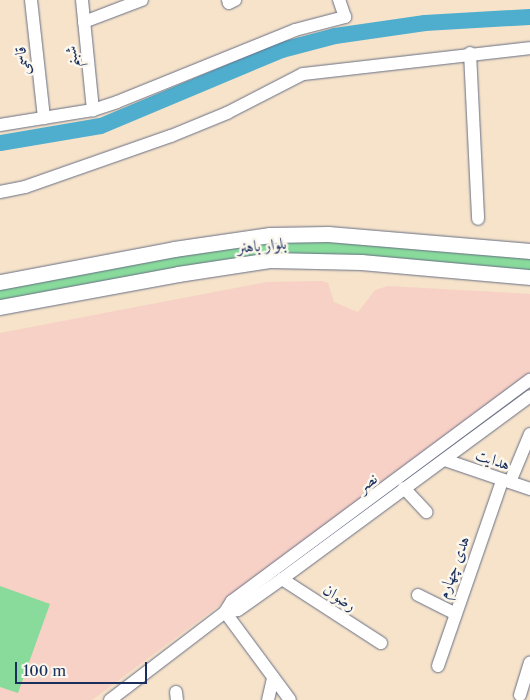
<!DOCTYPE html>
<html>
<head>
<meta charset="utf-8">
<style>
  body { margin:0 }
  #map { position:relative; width:530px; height:700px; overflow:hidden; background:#f6e3ca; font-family:"Libre Caslon Text",Amiri,serif }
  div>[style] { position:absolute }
  .built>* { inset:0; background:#f7d1c6 }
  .green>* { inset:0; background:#89db9c }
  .river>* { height:16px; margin:-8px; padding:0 8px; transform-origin:8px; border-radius:8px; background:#4faece }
  .roads { filter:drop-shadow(0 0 1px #686e84) drop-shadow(0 0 1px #686e84) }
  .minor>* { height:12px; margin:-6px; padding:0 6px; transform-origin:6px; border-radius:6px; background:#fff }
  .major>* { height:15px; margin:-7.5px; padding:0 7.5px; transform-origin:7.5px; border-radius:7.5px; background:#fff }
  span { translate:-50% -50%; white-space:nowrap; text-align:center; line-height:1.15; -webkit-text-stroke:5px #fbf7ec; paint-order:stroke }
  .street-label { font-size:16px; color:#1b2f5e }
  .scale { position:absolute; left:15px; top:662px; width:132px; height:22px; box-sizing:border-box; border:2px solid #1b2f5e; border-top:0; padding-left:6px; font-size:15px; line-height:18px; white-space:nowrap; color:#1b2f5e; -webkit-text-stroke:4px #fbf7ec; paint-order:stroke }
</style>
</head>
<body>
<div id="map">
  <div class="built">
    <i style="clip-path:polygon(322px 281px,328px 283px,334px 302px,358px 312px,375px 290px,388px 286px,530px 294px,530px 375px,92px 700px,0 700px,0 333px,267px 282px)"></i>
  </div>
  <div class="green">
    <i style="clip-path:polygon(270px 235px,530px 251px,530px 277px,271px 260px,0 307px,0 282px)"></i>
    <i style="clip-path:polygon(0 586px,50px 604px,18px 693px,0 687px)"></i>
  </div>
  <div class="river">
    <i style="left:0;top:143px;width:102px;rotate:-9.6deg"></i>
    <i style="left:101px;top:126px;width:196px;rotate:-22.8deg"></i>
    <i style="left:282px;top:50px;width:55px;rotate:-14.8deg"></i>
    <i style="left:335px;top:36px;width:91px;rotate:-8.2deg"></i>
    <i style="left:425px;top:23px;width:105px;rotate:-3.3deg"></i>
  </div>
  <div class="roads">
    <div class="minor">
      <i style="left:31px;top:0;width:119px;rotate:83.7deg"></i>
      <i style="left:82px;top:0;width:111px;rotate:84.3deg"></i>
      <i style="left:228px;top:0;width:3px;rotate:72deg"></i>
      <i style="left:229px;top:3px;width:7px;rotate:-27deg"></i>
      <i style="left:84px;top:22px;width:62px;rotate:-20.8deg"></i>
      <i style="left:470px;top:53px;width:166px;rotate:87.2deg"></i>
      <i style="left:0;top:125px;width:94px;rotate:-9.2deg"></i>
      <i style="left:93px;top:110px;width:25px;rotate:-18deg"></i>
      <i style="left:117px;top:102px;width:192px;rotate:-22deg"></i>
      <i style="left:295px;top:30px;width:52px;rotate:-14.6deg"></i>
      <i style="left:345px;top:17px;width:18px;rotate:-109deg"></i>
      <i style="left:0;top:192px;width:25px;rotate:-11deg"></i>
      <i style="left:25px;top:187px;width:155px;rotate:-19.3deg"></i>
      <i style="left:171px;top:136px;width:61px;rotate:-22.3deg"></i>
      <i style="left:227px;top:113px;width:85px;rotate:-27.2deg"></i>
      <i style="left:303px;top:74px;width:228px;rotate:-6.5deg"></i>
      <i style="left:445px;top:460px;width:90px;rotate:18.8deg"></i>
      <i style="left:510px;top:482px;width:52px;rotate:-67.4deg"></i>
      <i style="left:404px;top:488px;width:33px;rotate:47deg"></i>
      <i style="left:282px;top:579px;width:118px;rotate:32.9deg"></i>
      <i style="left:418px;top:595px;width:40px;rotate:26.6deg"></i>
      <i style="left:225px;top:612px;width:13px;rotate:-9deg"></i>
      <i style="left:238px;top:610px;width:54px;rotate:-35.2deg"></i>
      <i style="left:282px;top:579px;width:308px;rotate:-36.4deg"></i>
      <i style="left:225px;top:612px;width:109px;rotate:53.5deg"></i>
      <i style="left:438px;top:666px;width:196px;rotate:-70.9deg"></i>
      <i style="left:176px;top:692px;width:8px;rotate:83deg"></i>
      <i style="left:520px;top:695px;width:34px;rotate:-73deg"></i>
      <i style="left:110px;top:700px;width:145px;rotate:-37.4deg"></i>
      <i style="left:225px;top:612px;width:13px;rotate:-58deg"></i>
      <i style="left:232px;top:601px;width:371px;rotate:-36.6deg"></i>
      <i style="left:268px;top:700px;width:23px;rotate:-77deg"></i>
    </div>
    <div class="major">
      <i style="left:0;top:282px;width:177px;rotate:-10.7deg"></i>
      <i style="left:174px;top:249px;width:97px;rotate:-8.3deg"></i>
      <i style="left:270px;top:235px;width:58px;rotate:-1deg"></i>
      <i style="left:328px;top:234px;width:203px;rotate:4.8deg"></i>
      <i style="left:0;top:307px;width:181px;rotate:-10.5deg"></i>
      <i style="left:178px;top:274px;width:94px;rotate:-8.6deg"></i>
      <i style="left:271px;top:260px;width:90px;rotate:1.3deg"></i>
      <i style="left:361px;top:262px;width:170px;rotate:5.1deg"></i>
    </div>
  </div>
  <div class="street-label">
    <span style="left:71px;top:57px;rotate:-96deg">شبنم</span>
    <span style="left:21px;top:61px;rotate:-96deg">قاسمی</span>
    <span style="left:262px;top:245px;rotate:-5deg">بلوار باهنر</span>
    <span style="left:493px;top:459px;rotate:19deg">هدایت</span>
    <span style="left:367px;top:482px;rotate:-36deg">نصر</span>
    <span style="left:453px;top:567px;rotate:-70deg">هدی چهارم</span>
    <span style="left:340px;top:597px;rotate:33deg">رضوان</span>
  </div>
  <div class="scale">100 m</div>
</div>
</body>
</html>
